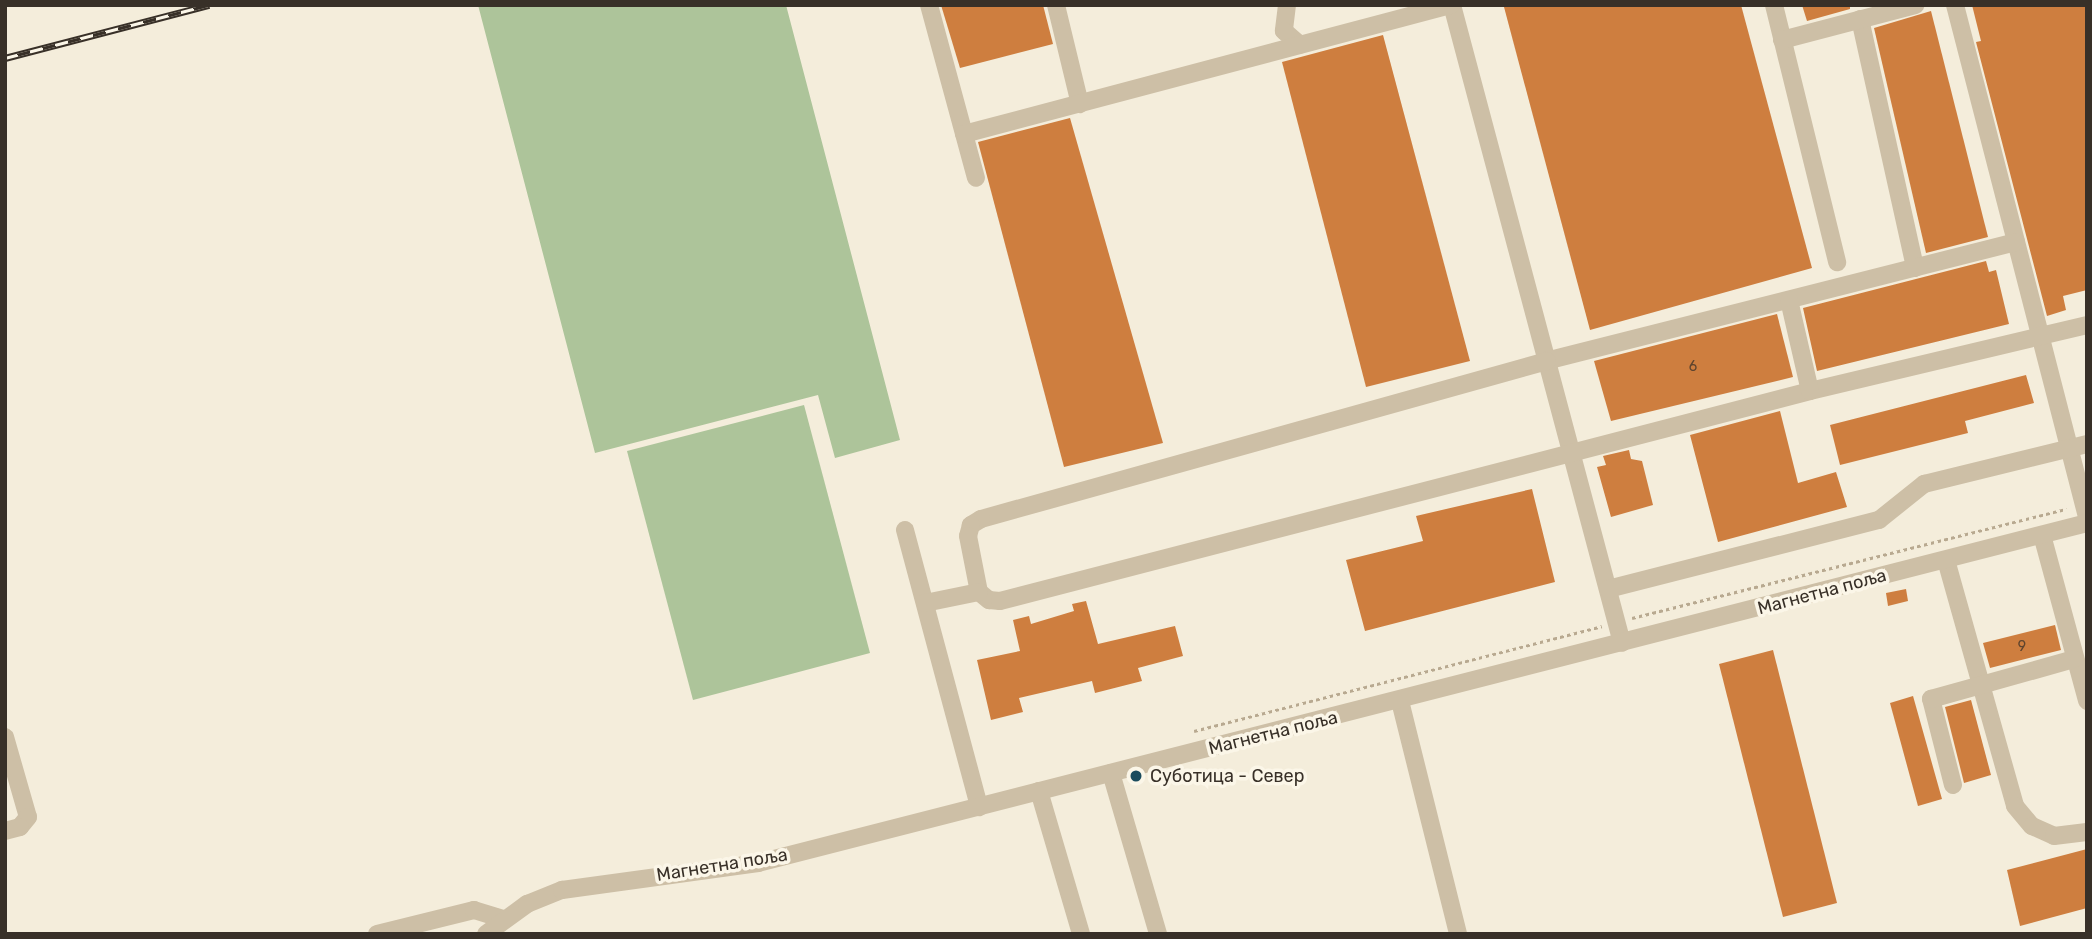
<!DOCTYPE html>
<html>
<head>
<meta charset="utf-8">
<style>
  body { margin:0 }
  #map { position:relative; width:2092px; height:939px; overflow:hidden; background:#f4eddb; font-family:Rubik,sans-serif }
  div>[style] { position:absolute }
  .green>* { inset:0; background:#adc49a }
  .building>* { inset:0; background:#ce7e3f }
  .path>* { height:2.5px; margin-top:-1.25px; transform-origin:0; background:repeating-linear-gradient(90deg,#b8a990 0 3.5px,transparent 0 7px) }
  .minor>* { height:18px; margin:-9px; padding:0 9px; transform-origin:9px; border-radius:9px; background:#cdbfa6 }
  .rail>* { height:7px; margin-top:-3.5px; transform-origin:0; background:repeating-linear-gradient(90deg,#fbf6e8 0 13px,#383028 0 26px); box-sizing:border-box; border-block:2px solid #383028 }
  .dots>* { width:19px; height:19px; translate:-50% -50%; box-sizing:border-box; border:4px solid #fbf6e8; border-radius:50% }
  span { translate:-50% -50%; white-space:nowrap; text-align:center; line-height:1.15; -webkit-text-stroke:7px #fbf6e8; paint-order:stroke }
  .number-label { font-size:14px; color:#5e442e }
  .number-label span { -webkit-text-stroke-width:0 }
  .street-label { font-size:18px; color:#383028 }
  .poi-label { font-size:18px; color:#383028 }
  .left { translate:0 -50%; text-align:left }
  .frame { position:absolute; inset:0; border:7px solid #383028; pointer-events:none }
</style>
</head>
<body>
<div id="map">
  <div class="green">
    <i style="clip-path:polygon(478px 5px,786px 5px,900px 440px,835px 458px,818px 395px,595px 453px)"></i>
    <i style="clip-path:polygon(804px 405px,870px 653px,693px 700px,627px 451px)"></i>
  </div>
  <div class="building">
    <i style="clip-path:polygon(941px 5px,1043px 5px,1053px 44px,960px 68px)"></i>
    <i style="clip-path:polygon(1511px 5px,1741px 5px,1812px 268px,1590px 330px,1504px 7px)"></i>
    <i style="clip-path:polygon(1802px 5px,1850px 5px,1850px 9px,1807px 21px)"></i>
    <i style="clip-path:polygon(1972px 5px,2087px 5px,2087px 290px,2063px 296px,2066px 310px,2047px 316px,1976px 42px,1981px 41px)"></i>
    <i style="clip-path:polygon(1931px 11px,1988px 237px,1926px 253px,1874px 28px)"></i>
    <i style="clip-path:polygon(1383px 35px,1470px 361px,1366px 387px,1282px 62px)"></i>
    <i style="clip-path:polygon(1070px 118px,1163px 443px,1064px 467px,978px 142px)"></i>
    <i style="clip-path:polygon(1986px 261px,1989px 272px,1996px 270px,2009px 324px,1817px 371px,1803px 308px)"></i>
    <i style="clip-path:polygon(1777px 314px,1793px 377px,1611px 421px,1594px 361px)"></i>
    <i style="clip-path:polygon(2026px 375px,2034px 403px,1965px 421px,1968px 433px,1840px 465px,1830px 425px)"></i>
    <i style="clip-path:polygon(1780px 411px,1798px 483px,1836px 472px,1847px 507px,1718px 542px,1690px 435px)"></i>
    <i style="clip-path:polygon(1629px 450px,1631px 459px,1642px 461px,1653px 505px,1611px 517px,1597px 467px,1606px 465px,1603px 456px)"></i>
    <i style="clip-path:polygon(1532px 489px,1555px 582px,1365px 631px,1346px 560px,1423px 541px,1416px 516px)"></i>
    <i style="clip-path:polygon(1906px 589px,1908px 601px,1888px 606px,1886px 593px)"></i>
    <i style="clip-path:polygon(1086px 601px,1098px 644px,1175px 626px,1183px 656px,1138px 668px,1142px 681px,1095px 693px,1092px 681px,1019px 698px,1023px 712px,991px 720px,977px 660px,1020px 651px,1013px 620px,1029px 616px,1031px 624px,1074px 611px,1072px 604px)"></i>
    <i style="clip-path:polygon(2055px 625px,2061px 650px,1990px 668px,1983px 643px)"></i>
    <i style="clip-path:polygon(1773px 650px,1837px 903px,1783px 917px,1719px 664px)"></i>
    <i style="clip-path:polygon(1913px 696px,1942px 799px,1918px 806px,1890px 703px)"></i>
    <i style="clip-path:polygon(1971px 700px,1991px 775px,1964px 783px,1945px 707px)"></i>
    <i style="clip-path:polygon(2087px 849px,2087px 908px,2020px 926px,2007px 870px)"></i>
  </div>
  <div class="path">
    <i style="left:1632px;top:618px;width:448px;rotate:-14.1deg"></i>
    <i style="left:1194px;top:731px;width:421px;rotate:-14.4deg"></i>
  </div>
  <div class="minor">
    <i style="left:929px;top:5px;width:179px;rotate:74.8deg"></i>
    <i style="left:1056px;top:5px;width:102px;rotate:76.4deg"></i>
    <i style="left:1287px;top:5px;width:26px;rotate:97deg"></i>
    <i style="left:1284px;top:31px;width:21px;rotate:41deg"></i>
    <i style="left:1452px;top:5px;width:660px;rotate:75.08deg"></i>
    <i style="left:1774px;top:5px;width:265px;rotate:76.2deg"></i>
    <i style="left:1955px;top:5px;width:529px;rotate:75.54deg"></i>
    <i style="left:1860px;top:19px;width:255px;rotate:77.5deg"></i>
    <i style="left:1782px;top:40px;width:138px;rotate:-14.7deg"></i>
    <i style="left:964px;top:134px;width:504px;rotate:-14.84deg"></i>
    <i style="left:2016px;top:242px;width:484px;rotate:165.8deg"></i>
    <i style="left:1547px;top:361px;width:588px;rotate:164.4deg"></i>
    <i style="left:981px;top:519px;width:12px;rotate:149deg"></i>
    <i style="left:971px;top:525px;width:11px;rotate:105deg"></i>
    <i style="left:968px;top:536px;width:57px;rotate:78.9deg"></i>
    <i style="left:979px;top:592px;width:13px;rotate:39deg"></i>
    <i style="left:989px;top:600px;width:11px;rotate:5deg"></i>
    <i style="left:1000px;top:601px;width:837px;rotate:-14.53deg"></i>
    <i style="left:1810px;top:391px;width:285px;rotate:-13.4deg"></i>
    <i style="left:1789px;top:300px;width:93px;rotate:77deg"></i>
    <i style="left:905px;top:530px;width:287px;rotate:75deg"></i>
    <i style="left:2042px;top:535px;width:172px;rotate:74.8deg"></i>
    <i style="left:1946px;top:560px;width:255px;rotate:74.3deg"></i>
    <i style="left:2015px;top:806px;width:26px;rotate:50deg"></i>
    <i style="left:2032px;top:826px;width:24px;rotate:24deg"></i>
    <i style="left:2054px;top:836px;width:33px;rotate:-7deg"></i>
    <i style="left:1608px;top:589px;width:280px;rotate:-14.3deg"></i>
    <i style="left:1879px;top:520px;width:58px;rotate:-38.7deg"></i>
    <i style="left:1924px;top:484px;width:168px;rotate:-13.8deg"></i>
    <i style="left:925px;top:603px;width:55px;rotate:-11.5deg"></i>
    <i style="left:1400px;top:701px;width:240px;rotate:76deg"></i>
    <i style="left:5px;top:737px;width:83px;rotate:74deg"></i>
    <i style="left:28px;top:817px;width:13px;rotate:129deg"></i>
    <i style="left:20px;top:827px;width:16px;rotate:165deg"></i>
    <i style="left:1111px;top:773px;width:168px;rotate:73.7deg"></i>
    <i style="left:1953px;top:785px;width:89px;rotate:-104.3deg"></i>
    <i style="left:1931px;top:699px;width:148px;rotate:-15.6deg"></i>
    <i style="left:1039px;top:791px;width:149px;rotate:73.6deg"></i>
    <i style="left:377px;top:934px;width:100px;rotate:-13.9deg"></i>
    <i style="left:474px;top:910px;width:30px;rotate:17deg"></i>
    <i style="left:486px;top:934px;width:51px;rotate:-36.2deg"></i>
    <i style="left:527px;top:904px;width:38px;rotate:-22deg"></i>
    <i style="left:562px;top:890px;width:198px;rotate:-7.8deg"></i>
    <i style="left:758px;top:863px;width:1372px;rotate:-14.35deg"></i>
  </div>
  <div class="rail">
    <i style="left:5px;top:58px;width:211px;rotate:-14.6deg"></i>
  </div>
  <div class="dots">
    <i style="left:1136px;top:776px;background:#1a4b5d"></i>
  </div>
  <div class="number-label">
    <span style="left:1693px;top:367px">6</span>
    <span style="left:2022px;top:647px">9</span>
  </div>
  <div class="street-label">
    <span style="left:1822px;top:592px;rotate:-15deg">Магнетна поља</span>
    <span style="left:1273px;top:733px;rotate:-14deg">Магнетна поља</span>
    <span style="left:722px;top:865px;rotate:-9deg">Магнетна поља</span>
  </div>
  <div class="poi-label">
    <span class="left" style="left:1150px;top:776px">Суботица - Север</span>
  </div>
  <div class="frame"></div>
</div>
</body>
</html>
